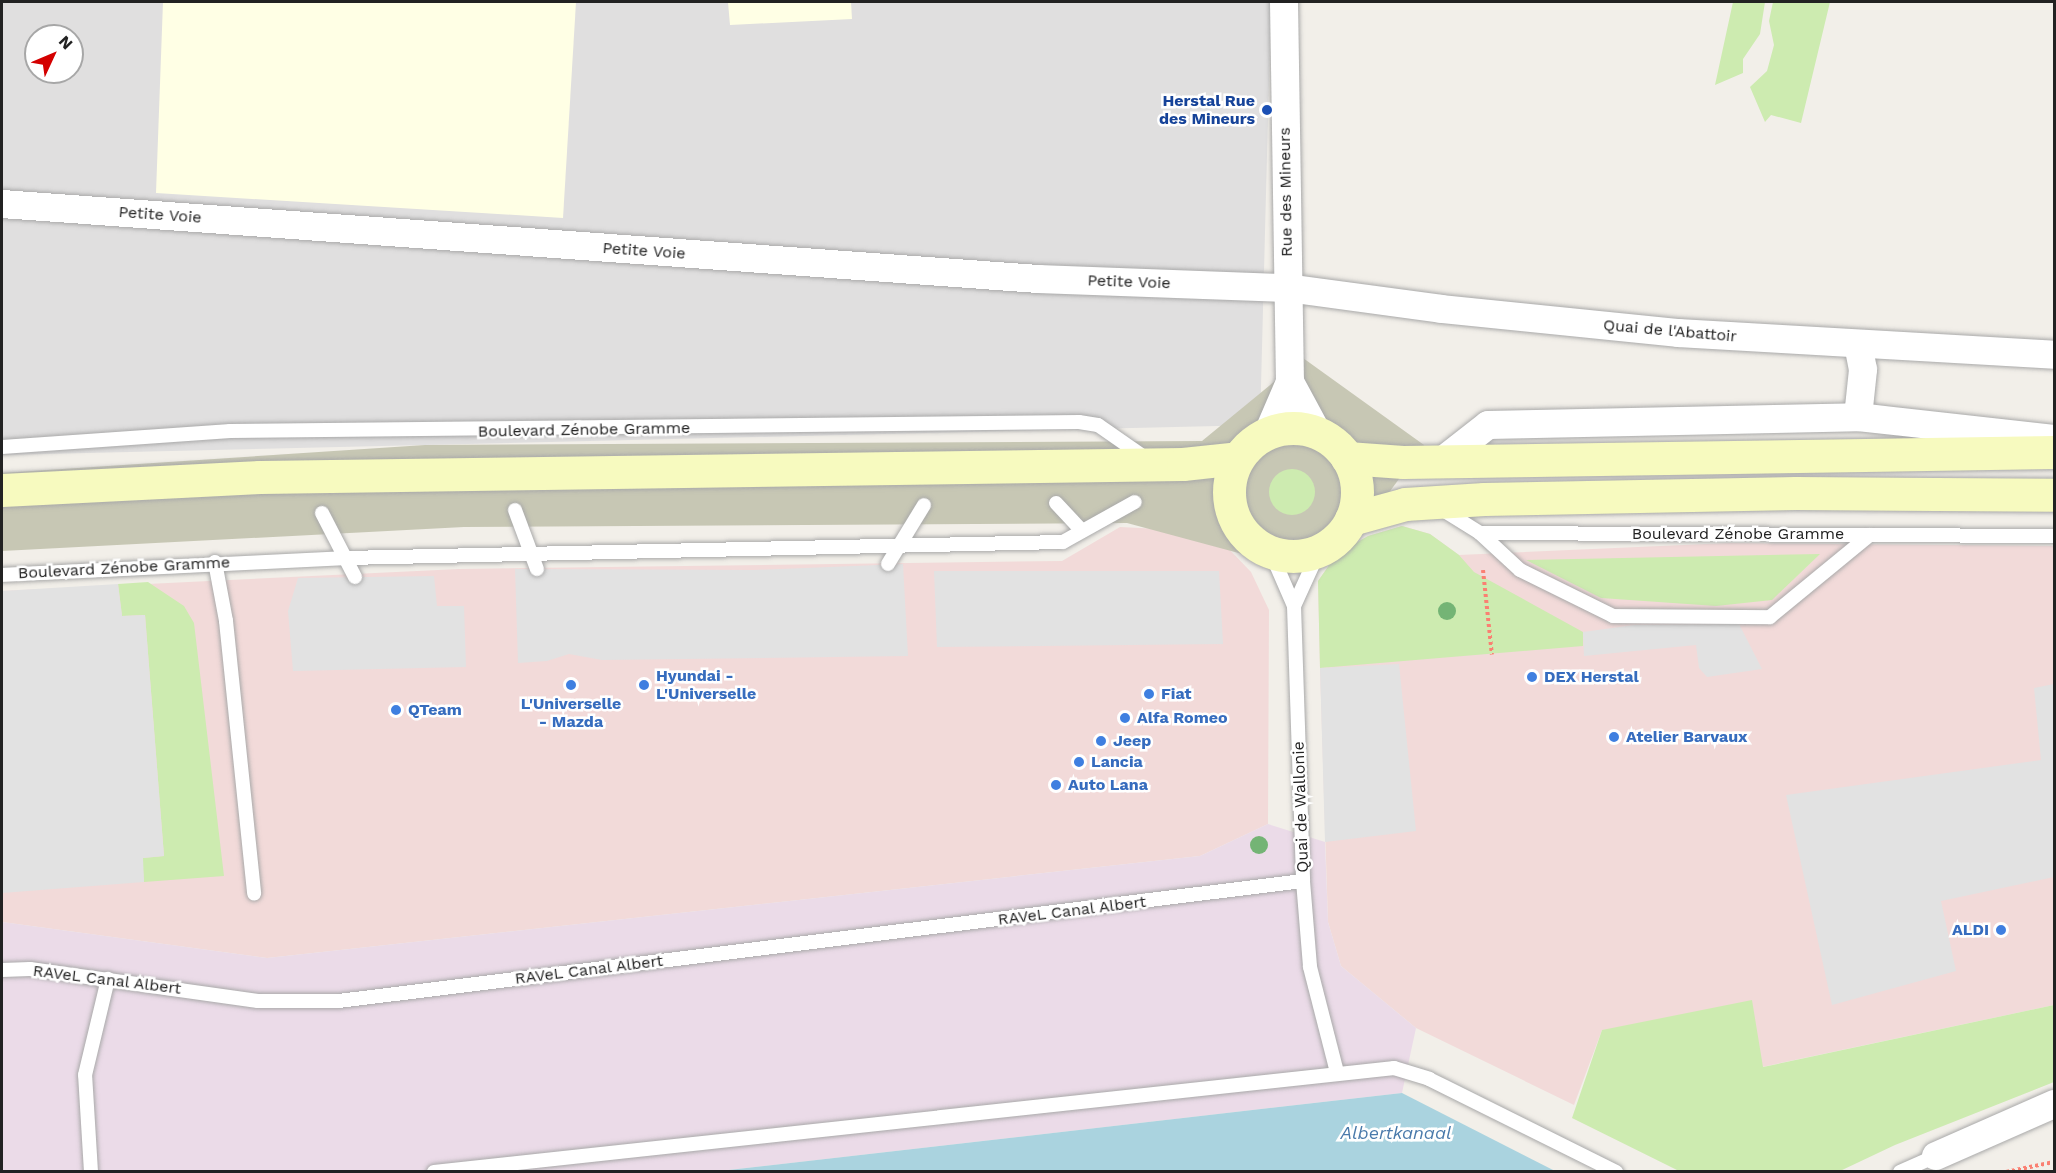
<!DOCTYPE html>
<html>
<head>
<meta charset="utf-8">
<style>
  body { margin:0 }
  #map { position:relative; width:2056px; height:1173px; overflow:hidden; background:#f2efe9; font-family:"Work Sans",sans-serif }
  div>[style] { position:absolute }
  .residential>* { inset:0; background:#e0dfdf }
  .commercial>* { inset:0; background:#f2dad9 }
  .industrial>* { inset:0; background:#ebdbe8 }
  .education>* { inset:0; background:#ffffe5 }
  .construction>* { inset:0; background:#c7c7b4 }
  .grass>* { inset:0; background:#cdebb0 }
  .round { border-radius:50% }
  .parking>* { inset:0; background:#e2e2e2 }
  .water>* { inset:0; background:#aad3df }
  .path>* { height:4px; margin-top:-2px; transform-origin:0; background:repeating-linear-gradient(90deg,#fa8072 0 3px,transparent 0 6px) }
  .roads { filter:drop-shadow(0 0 2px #a9a9a9) drop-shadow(0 0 2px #a9a9a9) }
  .lane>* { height:14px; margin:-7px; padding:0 7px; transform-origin:7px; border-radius:7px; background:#fff }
  .street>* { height:28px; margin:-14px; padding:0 14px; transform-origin:14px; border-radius:14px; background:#fff }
  .secondary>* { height:33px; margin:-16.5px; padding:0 16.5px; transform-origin:16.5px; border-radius:16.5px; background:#f7fabf }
  .secondary>.ring { margin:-16.5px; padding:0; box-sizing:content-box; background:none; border:33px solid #f7fabf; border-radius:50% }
  .trees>* { width:18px; height:18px; margin:-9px; border-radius:50%; background:#74b475 }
  .dots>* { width:16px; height:16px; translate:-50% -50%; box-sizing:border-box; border:3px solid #fff; border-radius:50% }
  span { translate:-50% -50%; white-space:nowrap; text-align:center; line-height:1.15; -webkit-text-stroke:5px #fff; paint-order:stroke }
  .transit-label { font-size:16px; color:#164399; font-weight:700 }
  .right { translate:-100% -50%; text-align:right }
  .street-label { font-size:16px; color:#222 }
  .shop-label { font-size:16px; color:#366cbe; font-weight:700 }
  .left { translate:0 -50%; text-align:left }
  .water-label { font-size:18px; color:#4a7aab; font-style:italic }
  .frame { position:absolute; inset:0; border:3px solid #222; pointer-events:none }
  .north { position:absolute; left:24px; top:24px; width:60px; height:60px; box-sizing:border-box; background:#fff; border:2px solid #a7a7a7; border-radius:50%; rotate:46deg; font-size:16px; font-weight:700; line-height:24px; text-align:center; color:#222 }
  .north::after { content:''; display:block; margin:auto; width:21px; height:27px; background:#d40000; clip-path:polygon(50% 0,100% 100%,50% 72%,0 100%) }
</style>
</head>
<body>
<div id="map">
  <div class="residential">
    <i style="clip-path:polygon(evenodd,2px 2px,1271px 2px,1260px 425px,2px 455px,2px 2px,36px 36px,72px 36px,72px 72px,36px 72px,36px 36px)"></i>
  </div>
  <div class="commercial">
    <i style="clip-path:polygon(1402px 526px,1430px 534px,1459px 555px,1729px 543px,2054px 546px,2054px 1005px,1762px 1067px,1602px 1030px,1574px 1105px,1416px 1028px,1341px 966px,1328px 922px,1320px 668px,1318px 581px,1337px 554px,1368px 536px)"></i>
    <i style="clip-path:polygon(1120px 527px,1180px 530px,1226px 546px,1251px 572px,1269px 610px,1268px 824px,1200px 856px,267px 958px,2px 922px,2px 591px,459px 569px,1062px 561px)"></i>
  </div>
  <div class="industrial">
    <i style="clip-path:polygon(1268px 824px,1325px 842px,1328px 922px,1341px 966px,1416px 1028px,1402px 1093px,720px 1171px,2px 1172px,2px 922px,267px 958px,1200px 856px)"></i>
  </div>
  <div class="education">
    <i style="clip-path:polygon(163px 2px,576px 2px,563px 218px,156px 193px)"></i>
    <i style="clip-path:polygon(728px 2px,851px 2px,852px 19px,730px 25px)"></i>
  </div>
  <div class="construction">
    <i style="clip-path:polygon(1303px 358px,1424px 445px,1357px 536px,1294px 568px,1127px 523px,464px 527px,2px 551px,2px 473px,425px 445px,1202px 441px)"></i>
  </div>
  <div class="grass">
    <i style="clip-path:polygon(1733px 2px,1765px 2px,1760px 34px,1743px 59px,1743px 73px,1715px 85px)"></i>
    <i style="clip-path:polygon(1773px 2px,1830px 2px,1801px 123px,1771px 115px,1765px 122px,1750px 87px,1767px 71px,1774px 45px,1769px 21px)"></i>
    <i class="round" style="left:1269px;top:469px;width:46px;height:46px"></i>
    <i style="clip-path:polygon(1402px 526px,1430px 534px,1459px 555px,1474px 572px,1583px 632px,1583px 646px,1320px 668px,1318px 581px,1337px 554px,1368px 536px)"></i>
    <i style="clip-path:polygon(1820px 554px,1772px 600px,1716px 606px,1601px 598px,1526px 560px)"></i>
    <i style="clip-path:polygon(148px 582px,184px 606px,194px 623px,224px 876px,144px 882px,142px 858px,164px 856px,145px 615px,122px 616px,118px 584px)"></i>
    <i style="clip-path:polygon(1752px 1000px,1763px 1067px,2054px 1005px,2054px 1082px,1895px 1145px,1840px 1171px,1679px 1171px,1572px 1118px,1602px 1030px)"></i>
  </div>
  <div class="parking">
    <i style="clip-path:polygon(903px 564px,908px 656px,602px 660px,569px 654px,547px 661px,518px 663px,515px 569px,754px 570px)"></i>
    <i style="clip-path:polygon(934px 571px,1219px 571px,1223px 644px,937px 647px)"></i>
    <i style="clip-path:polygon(434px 576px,437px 606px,464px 606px,466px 667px,293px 671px,288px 611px,298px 578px)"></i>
    <i style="clip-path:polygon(118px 584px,122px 616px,145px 615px,164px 856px,143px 858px,144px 882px,2px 893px,2px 591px)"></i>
    <i style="clip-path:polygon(1739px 624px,1762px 669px,1707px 677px,1699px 668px,1696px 645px,1584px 656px,1583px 632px,1634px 625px)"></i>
    <i style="clip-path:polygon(1399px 664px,1416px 831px,1325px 842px,1320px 668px)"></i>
    <i style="clip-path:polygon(2054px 684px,2054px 877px,1941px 901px,1956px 971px,1832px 1005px,1786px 795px,2041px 760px,2034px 688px)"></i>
  </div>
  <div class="water">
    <i style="clip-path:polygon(1402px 1093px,1555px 1171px,720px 1171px)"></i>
  </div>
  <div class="path">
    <i style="left:1483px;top:570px;width:85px;rotate:84deg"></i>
    <i style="left:2006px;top:1172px;width:49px;rotate:-11.8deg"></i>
  </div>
  <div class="roads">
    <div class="lane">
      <i style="left:2px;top:447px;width:229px;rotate:-4deg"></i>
      <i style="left:230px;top:431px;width:849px;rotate:-0.61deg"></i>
      <i style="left:1079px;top:422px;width:19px;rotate:9deg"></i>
      <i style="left:1098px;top:425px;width:60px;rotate:34.8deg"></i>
      <i style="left:1056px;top:503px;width:38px;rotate:47deg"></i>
      <i style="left:1440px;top:508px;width:47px;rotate:32deg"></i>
      <i style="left:1480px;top:533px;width:574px;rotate:0.3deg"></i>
      <i style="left:515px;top:510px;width:63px;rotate:69.6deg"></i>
      <i style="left:322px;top:513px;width:72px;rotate:62.7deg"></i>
      <i style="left:1480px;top:533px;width:54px;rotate:42.8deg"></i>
      <i style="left:1520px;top:570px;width:104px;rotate:26.3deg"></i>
      <i style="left:1613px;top:616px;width:157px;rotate:0.4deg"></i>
      <i style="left:1770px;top:617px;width:129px;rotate:-39.4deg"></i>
      <i style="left:1271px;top:553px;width:58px;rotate:66.5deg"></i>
      <i style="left:1294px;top:606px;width:275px;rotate:88.1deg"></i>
      <i style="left:1303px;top:881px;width:86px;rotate:85.3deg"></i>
      <i style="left:1310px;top:967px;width:108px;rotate:75.6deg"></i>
      <i style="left:215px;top:562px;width:60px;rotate:79.4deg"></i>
      <i style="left:226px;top:621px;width:274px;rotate:84.1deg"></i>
      <i style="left:888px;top:564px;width:69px;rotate:-58.6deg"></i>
      <i style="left:2px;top:575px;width:344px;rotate:-2.8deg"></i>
      <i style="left:346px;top:558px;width:717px;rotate:-1.28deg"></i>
      <i style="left:1063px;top:542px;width:82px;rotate:-29.1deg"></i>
      <i style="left:1294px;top:606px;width:63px;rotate:-65.5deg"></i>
      <i style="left:2px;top:970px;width:28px;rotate:-2deg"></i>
      <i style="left:30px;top:969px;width:230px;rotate:8deg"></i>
      <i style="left:258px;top:1001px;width:81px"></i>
      <i style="left:339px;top:1001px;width:971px;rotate:-7.1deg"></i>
      <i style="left:91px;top:1172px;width:97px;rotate:-93.5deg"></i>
      <i style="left:85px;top:1075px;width:99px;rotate:-76.5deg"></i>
      <i style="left:434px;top:1172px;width:966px;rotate:-6.18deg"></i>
      <i style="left:1394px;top:1068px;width:37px;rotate:17deg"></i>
      <i style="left:1429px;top:1079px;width:209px;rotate:26.4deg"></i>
      <i style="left:1900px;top:1172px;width:39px;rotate:-24deg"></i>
    </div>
    <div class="street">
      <i style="left:1284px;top:2px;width:380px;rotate:89.1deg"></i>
      <i style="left:1290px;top:382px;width:57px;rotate:61.6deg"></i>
      <i style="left:2px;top:204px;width:1039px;rotate:4.14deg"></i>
      <i style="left:1038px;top:279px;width:249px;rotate:2.1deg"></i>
      <i style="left:1287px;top:288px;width:156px;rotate:7.7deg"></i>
      <i style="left:1442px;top:309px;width:237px;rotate:5.8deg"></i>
      <i style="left:1678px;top:333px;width:377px;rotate:3.3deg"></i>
      <i style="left:1858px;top:344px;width:26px;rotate:79deg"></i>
      <i style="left:1863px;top:370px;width:47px;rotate:96.1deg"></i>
      <i style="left:1268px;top:433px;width:56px;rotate:-66.7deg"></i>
      <i style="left:1442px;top:461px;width:58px;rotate:-38deg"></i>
      <i style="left:1488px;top:425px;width:370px;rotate:-1.2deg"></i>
      <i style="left:1858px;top:417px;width:197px;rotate:6.4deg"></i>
      <i style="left:1936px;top:1156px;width:129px;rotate:-23.8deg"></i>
    </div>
    <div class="secondary">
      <i class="ring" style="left:1229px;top:428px;width:95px;height:95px"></i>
      <i style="left:1347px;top:458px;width:56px;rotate:4.1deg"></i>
      <i style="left:1403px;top:462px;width:651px;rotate:-0.88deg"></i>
      <i style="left:2px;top:490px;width:258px;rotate:-2.9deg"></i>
      <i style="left:260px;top:477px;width:923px;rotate:-0.81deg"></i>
      <i style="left:1183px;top:464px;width:55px;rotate:-6.2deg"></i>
      <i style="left:1351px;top:519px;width:56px;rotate:-15.5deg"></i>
      <i style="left:1405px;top:504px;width:79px;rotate:-3.6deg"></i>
      <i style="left:1484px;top:499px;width:312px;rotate:-1.1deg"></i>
      <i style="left:1796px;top:493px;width:258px;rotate:0.4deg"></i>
    </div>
  </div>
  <div class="trees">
    <i style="left:1447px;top:611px"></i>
    <i style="left:1259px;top:845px"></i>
  </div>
  <div class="dots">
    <i style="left:1267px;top:110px;background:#1a4fb4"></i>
    <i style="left:1532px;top:677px;background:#3f7fe0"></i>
    <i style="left:571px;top:685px;background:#3f7fe0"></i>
    <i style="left:644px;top:685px;background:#3f7fe0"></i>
    <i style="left:1149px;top:694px;background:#3f7fe0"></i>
    <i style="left:396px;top:710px;background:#3f7fe0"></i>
    <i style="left:1125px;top:718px;background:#3f7fe0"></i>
    <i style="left:1614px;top:737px;background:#3f7fe0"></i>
    <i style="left:1101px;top:741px;background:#3f7fe0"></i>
    <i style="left:1079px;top:762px;background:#3f7fe0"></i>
    <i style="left:1056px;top:785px;background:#3f7fe0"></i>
    <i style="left:2001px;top:930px;background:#3f7fe0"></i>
  </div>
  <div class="transit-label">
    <span class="right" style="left:1255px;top:110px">Herstal Rue<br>des Mineurs</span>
  </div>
  <div class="street-label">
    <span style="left:1286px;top:192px;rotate:-91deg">Rue des Mineurs</span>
    <span style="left:160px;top:215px;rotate:4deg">Petite Voie</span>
    <span style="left:644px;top:251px;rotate:4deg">Petite Voie</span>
    <span style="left:1129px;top:282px;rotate:2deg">Petite Voie</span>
    <span style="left:1670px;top:331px;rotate:5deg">Quai de l'Abattoir</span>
    <span style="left:584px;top:430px;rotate:-1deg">Boulevard Zénobe Gramme</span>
    <span style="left:1738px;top:534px">Boulevard Zénobe Gramme</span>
    <span style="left:124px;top:568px;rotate:-3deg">Boulevard Zénobe Gramme</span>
    <span style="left:1301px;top:807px;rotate:-92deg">Quai de Wallonie</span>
    <span style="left:1072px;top:911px;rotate:-7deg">RAVeL Canal Albert</span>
    <span style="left:589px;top:970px;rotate:-7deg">RAVeL Canal Albert</span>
    <span style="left:107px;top:980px;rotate:7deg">RAVeL Canal Albert</span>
  </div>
  <div class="shop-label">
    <span class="left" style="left:656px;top:685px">Hyundai -<br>L'Universelle</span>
    <span class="left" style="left:1544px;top:677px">DEX Herstal</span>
    <span class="left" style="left:1161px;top:694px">Fiat</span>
    <span style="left:571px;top:713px">L'Universelle<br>- Mazda</span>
    <span class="left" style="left:408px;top:710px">QTeam</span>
    <span class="left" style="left:1137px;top:718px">Alfa Romeo</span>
    <span class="left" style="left:1626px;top:737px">Atelier Barvaux</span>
    <span class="left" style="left:1113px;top:741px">Jeep</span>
    <span class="left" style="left:1091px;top:762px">Lancia</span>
    <span class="left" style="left:1068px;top:785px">Auto Lana</span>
    <span class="right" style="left:1989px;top:930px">ALDI</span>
  </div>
  <div class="water-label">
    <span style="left:1396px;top:1133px">Albertkanaal</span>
  </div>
  <div class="frame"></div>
  <div class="north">N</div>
</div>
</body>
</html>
